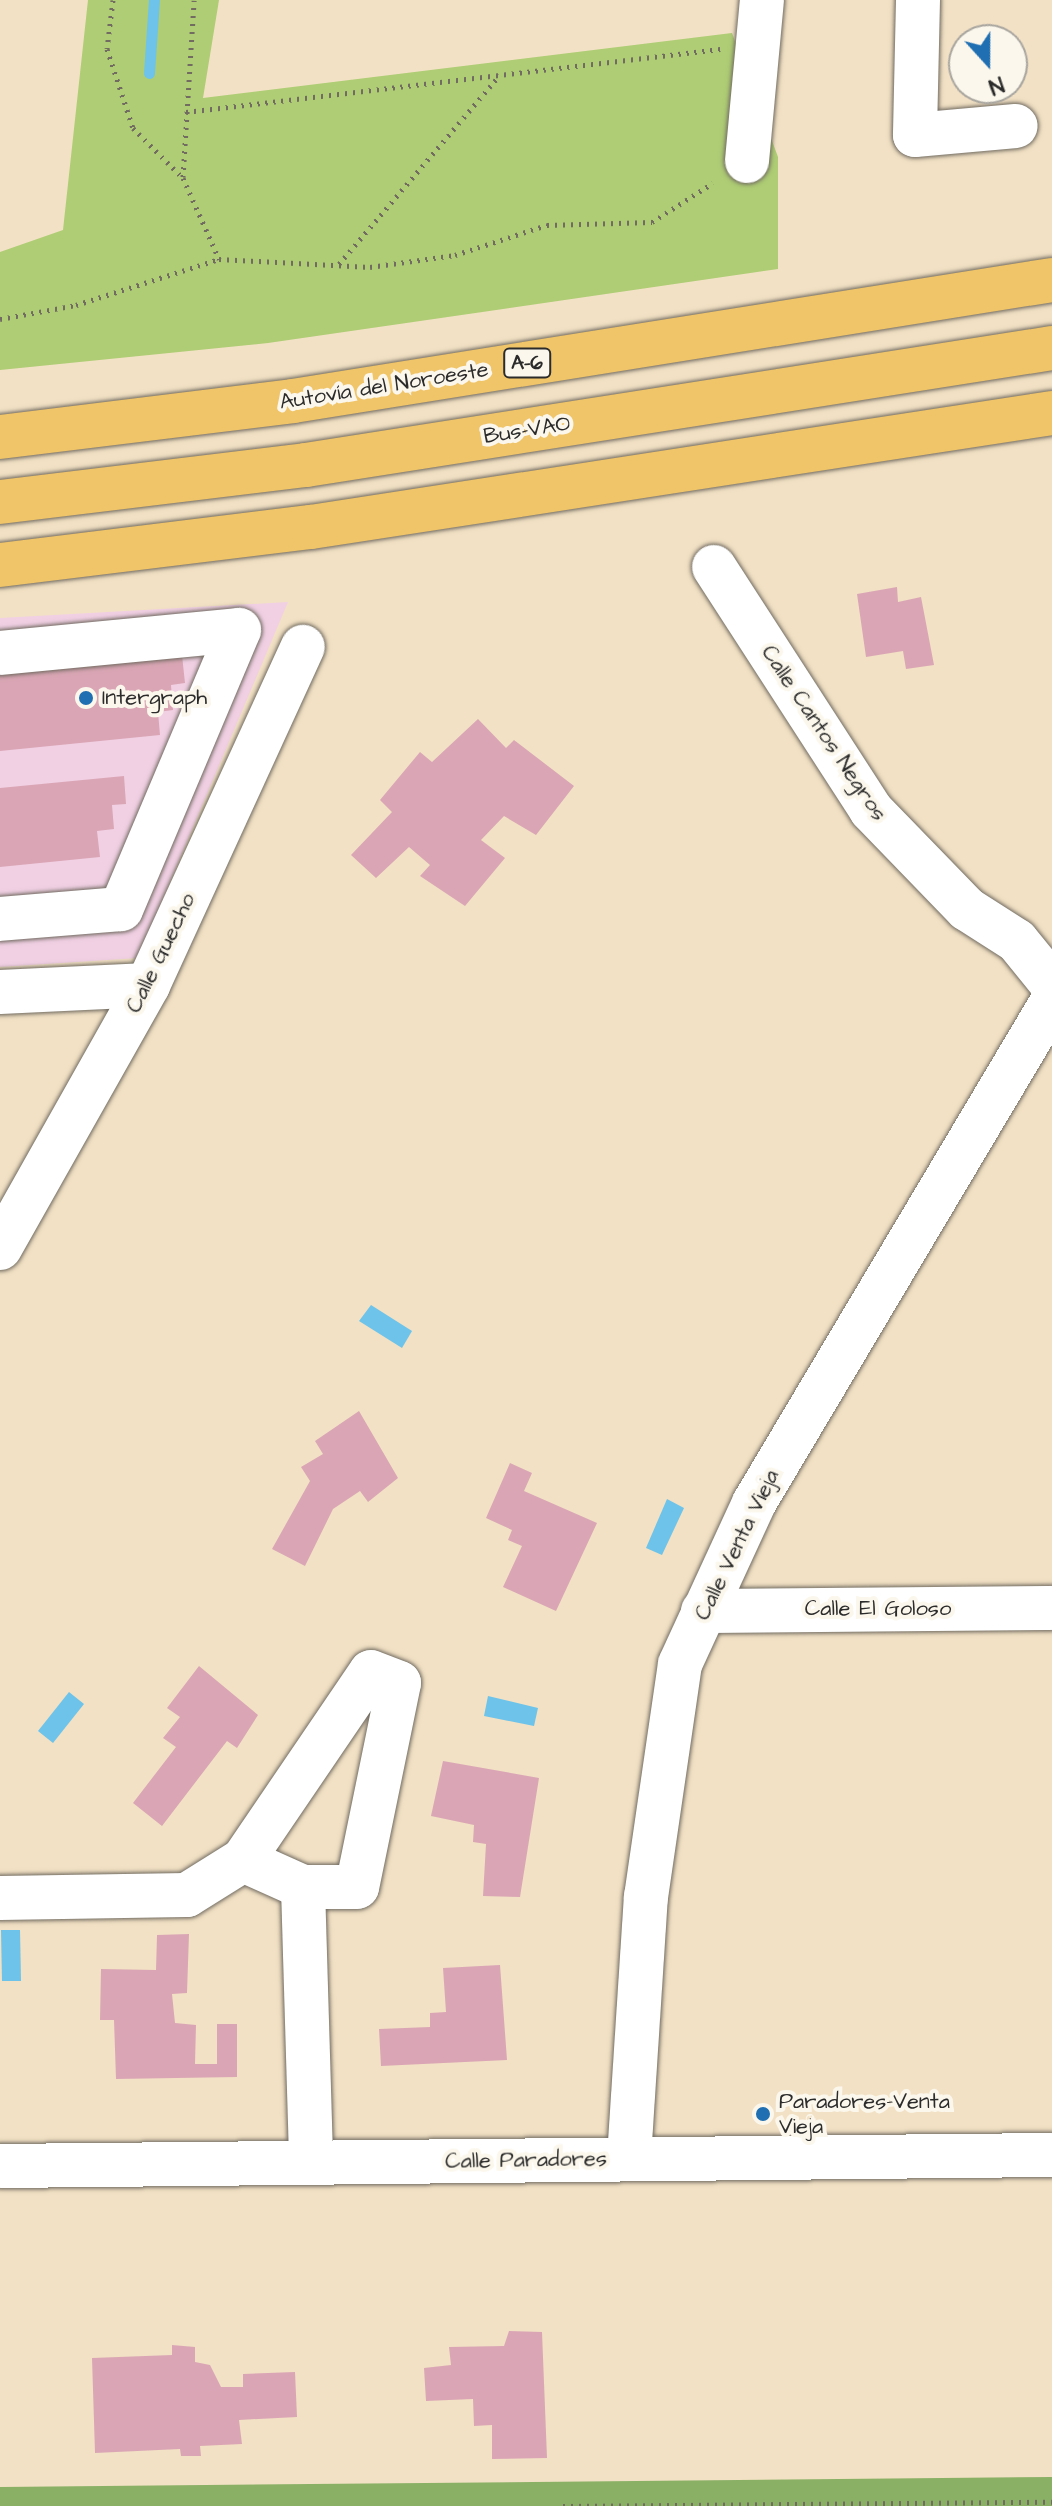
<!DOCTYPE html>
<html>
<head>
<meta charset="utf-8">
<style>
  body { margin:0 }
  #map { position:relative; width:1052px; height:2506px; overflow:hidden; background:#f2e1c4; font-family:"Architects Daughter",sans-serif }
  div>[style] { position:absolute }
  .built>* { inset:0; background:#f1d0e4 }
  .green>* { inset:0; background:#aecd74 }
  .forest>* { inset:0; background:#8ab066 }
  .water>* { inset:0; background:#6dc3ea }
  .stream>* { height:11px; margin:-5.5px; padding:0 5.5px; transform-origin:5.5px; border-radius:5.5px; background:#6dc3ea }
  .building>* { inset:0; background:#daa6b5 }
  .path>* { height:5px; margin-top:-2.5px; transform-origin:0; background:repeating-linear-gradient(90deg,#716b61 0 2px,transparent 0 8px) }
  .roads { filter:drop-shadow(0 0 2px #716b61) drop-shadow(0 0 2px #716b61) }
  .minor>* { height:44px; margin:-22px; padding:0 22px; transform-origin:22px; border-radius:22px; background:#fff }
  .highway>* { height:44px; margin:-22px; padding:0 22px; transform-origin:22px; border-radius:22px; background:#f0c469 }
  .dots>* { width:22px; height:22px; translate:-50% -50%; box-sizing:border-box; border:4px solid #fbf7ec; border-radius:50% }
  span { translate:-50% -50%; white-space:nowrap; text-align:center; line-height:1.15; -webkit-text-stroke:8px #fbf7ec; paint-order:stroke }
  .shield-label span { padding:2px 6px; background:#fbf7ec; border:2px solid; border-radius:6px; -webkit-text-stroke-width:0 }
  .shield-label { font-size:20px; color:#2b2b2b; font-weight:700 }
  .street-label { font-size:22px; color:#2b2b2b }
  .poi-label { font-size:22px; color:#2b2b2b }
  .left { translate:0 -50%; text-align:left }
  .north { position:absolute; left:948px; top:24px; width:80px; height:80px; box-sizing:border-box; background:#fbf7ec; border:2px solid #a8a59f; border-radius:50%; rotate:159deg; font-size:22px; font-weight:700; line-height:32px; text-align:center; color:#2b2b2b }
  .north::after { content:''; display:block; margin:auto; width:28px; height:36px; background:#1f6fb2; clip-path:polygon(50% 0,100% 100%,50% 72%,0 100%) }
</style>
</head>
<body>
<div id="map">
  <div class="built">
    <i style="clip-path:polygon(288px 602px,138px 958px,0 967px,0 618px)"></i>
  </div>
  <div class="green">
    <i style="clip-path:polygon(88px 0,219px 0,203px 98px,732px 33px,778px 157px,778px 269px,268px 343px,0 370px,0 252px,63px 230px)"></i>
  </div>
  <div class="forest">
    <i style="clip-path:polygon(1052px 2477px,1052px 2506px,0 2506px,0 2487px)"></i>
  </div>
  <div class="water">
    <i style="clip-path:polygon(371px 1305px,412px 1331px,402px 1348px,359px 1321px)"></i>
    <i style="clip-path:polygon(667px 1499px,684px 1508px,662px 1555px,646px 1548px)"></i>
    <i style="clip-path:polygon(69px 1692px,84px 1704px,53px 1743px,38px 1731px)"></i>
    <i style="clip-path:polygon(488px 1696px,538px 1708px,534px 1726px,484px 1716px)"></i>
    <i style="clip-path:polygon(1px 1930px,20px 1930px,21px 1981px,2px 1981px)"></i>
  </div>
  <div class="stream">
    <i style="left:149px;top:73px;width:73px;rotate:-86.1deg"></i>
  </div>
  <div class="building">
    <i style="clip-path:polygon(897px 587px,898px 602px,921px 597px,934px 665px,906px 669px,903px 651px,866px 657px,857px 594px)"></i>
    <i style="clip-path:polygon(182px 655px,185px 683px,171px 685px,173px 710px,158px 712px,160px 735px,0 751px,0 674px)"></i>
    <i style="clip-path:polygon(478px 719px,506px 748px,514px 740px,574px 786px,536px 835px,504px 816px,481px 840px,505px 858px,465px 906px,420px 876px,430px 865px,409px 847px,376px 878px,351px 855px,392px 812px,380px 800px,420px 752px,432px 762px)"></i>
    <i style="clip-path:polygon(124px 776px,126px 804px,112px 805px,114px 829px,97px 831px,100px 857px,0 867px,0 788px)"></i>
    <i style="clip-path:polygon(359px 1411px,398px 1478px,368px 1502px,360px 1491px,333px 1509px,305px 1566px,272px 1549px,310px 1481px,301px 1467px,323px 1454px,315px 1441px)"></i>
    <i style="clip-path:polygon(510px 1463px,532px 1473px,524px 1491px,597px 1523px,556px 1611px,503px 1587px,522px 1546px,508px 1540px,512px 1530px,486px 1518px)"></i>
    <i style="clip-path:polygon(199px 1666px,258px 1715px,237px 1748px,227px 1741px,162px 1826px,133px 1803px,176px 1747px,163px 1738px,180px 1717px,167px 1708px)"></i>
    <i style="clip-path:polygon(443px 1761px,539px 1778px,520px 1897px,483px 1896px,486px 1844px,473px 1842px,474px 1825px,431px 1816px)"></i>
    <i style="clip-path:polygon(189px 1934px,187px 1993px,172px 1994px,175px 2023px,196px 2025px,195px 2064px,217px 2064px,217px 2024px,237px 2024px,237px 2077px,116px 2079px,114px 2020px,100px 2020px,101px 1969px,156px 1970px,157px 1935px)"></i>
    <i style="clip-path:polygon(500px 1965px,507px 2060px,381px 2066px,379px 2029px,430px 2027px,430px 2013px,446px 2012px,443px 1968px)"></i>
    <i style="clip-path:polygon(509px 2331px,542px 2332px,547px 2458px,492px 2459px,492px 2425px,474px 2426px,473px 2399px,426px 2401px,424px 2368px,451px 2365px,449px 2347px,504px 2346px)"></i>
    <i style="clip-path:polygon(172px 2345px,195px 2347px,195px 2362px,210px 2365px,221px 2387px,243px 2387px,243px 2374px,295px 2372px,297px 2417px,239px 2420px,242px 2444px,200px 2446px,201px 2456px,181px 2456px,180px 2449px,95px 2453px,92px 2358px,172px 2355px)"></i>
  </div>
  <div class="path">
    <i style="left:113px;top:0;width:49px;rotate:97deg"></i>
    <i style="left:107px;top:49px;width:83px;rotate:71.8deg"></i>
    <i style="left:133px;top:128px;width:71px;rotate:45deg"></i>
    <i style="left:183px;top:178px;width:89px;rotate:66deg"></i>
    <i style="left:186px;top:112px;width:538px;rotate:-6.73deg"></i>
    <i style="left:183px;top:177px;width:177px;rotate:-86.4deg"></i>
    <i style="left:339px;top:264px;width:248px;rotate:-49.6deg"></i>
    <i style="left:0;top:319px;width:77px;rotate:-10.4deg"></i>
    <i style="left:76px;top:305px;width:150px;rotate:-17.8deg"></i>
    <i style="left:219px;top:259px;width:151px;rotate:3deg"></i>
    <i style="left:370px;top:267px;width:86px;rotate:-8deg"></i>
    <i style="left:455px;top:255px;width:97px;rotate:-18.1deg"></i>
    <i style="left:547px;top:225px;width:105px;rotate:-1.6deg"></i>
    <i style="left:652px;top:222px;width:72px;rotate:-32.6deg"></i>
    <i style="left:563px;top:2506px;width:489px;rotate:-0.5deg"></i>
  </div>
  <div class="roads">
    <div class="minor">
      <i style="left:918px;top:0;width:135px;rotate:91.3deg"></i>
      <i style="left:915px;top:135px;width:101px;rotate:-5.1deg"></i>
      <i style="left:747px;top:161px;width:162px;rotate:-84.7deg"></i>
      <i style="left:714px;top:567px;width:289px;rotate:57.1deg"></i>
      <i style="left:871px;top:810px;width:138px;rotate:45.9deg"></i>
      <i style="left:967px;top:909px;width:59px;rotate:32.6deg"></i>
      <i style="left:1017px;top:941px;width:55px;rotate:50.9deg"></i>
      <i style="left:0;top:653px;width:240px;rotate:-5.5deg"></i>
      <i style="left:239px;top:630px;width:303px;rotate:112.9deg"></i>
      <i style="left:121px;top:909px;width:121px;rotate:175.3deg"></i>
      <i style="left:0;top:992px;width:148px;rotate:-2.7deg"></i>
      <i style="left:0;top:1248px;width:302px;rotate:-60.6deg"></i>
      <i style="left:148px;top:985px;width:372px;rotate:-65.4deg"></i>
      <i style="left:703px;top:1611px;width:349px;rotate:-0.5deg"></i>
      <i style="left:303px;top:1887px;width:66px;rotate:-155.8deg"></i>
      <i style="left:243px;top:1860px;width:227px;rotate:-55.8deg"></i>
      <i style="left:371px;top:1672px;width:30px;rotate:21deg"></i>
      <i style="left:399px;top:1683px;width:208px;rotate:101.6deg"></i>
      <i style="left:357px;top:1887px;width:54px;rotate:180deg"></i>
      <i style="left:303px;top:1887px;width:275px;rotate:88.3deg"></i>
      <i style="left:0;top:1898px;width:187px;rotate:-0.9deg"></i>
      <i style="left:187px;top:1895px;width:66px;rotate:-32deg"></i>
      <i style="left:629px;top:2158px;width:262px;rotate:-86.3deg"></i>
      <i style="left:646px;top:1897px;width:235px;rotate:-81.7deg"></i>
      <i style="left:680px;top:1664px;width:177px;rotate:-65.3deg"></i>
      <i style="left:754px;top:1503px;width:583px;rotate:-59.26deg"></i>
      <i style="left:0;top:2166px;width:1052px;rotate:-0.6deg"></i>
    </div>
    <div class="highway">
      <i style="left:0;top:437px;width:295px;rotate:-7deg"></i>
      <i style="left:293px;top:401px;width:769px;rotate:-9.06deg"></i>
      <i style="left:0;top:502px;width:308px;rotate:-6.9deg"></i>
      <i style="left:306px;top:465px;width:755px;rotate:-8.91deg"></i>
      <i style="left:0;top:565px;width:313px;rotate:-7deg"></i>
      <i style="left:311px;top:527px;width:750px;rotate:-8.75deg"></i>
    </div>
  </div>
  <div class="dots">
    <i style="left:86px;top:698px;background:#1f6fb2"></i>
    <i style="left:763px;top:2114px;background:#1f6fb2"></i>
  </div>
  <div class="shield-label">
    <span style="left:527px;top:363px">A-6</span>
  </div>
  <div class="street-label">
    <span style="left:384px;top:386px;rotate:-9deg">Autovía del Noroeste</span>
    <span style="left:527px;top:430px;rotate:-9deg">Bus-VAO</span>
    <span style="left:824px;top:733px;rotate:56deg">Calle Cantos Negros</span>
    <span style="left:161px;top:953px;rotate:-64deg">Calle Guecho</span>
    <span style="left:737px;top:1545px;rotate:-64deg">Calle Venta Vieja</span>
    <span style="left:878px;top:1609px">Calle El Goloso</span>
    <span style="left:526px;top:2160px;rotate:-1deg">Calle Paradores</span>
  </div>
  <div class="poi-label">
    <span class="left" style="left:102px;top:698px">Intergraph</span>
    <span class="left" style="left:779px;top:2114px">Paradores-Venta<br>Vieja</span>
  </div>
  <div class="north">N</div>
</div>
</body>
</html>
